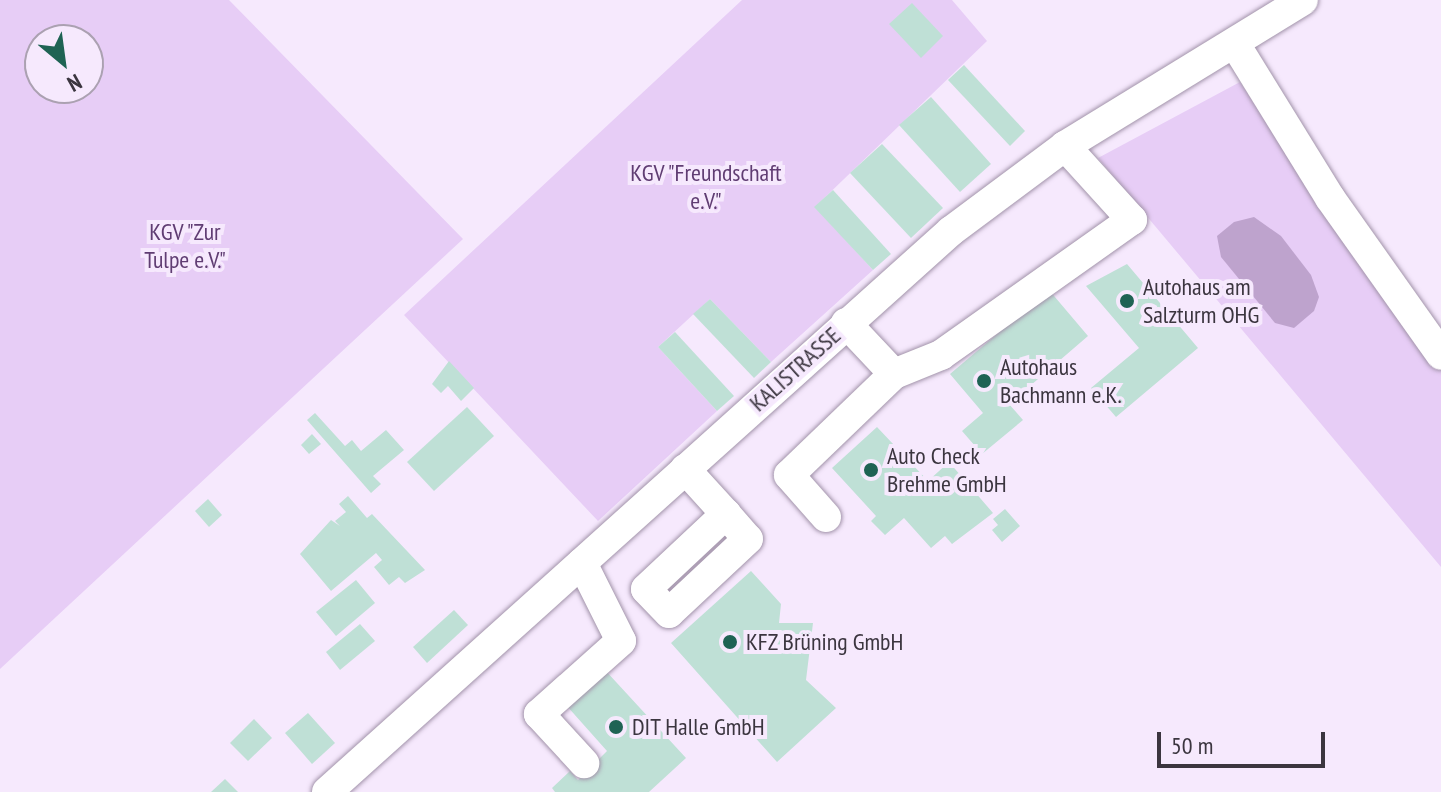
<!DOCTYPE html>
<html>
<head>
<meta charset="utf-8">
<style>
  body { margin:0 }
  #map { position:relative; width:1441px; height:792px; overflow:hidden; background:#f6e9fd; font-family:"PT Sans Narrow",sans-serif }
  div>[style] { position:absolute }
  .green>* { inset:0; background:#e7cdf6 }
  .water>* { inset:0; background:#bea3cd }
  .building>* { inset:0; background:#bfe0d6 }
  .roads { filter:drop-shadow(0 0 2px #a293aa) drop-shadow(0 0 2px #a293aa) }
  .minor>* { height:30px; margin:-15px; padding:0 15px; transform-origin:15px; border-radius:15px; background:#fff }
  .dots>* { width:22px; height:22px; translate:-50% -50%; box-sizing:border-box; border:4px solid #f6e9fd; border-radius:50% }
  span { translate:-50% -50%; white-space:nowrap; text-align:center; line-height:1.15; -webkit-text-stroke:8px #f6e9fd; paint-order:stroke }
  .park-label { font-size:24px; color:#603d73 }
  .poi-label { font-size:24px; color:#3b353f }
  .left { translate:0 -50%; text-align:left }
  .street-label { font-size:24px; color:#3b353f }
  .north { position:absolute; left:24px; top:24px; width:80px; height:80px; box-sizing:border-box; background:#f6e9fd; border:2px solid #aba1b1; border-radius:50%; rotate:151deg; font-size:22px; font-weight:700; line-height:32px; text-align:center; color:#3b353f }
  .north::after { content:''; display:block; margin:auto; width:28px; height:36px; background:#1f6354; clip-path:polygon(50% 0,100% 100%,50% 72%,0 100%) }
  .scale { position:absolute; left:1157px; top:732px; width:168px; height:36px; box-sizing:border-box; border:4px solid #3b353f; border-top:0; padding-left:10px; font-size:24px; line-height:28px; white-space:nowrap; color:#3b353f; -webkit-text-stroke:6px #f6e9fd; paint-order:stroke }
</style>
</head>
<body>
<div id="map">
  <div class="green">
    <i style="clip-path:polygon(evenodd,0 0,229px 0,463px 239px,0 669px,0 0,40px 40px,88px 40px,88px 88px,40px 88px,40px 40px)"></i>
    <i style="clip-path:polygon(742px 0,952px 0,987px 41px,815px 207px,873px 270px,771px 362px,710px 299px,658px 347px,717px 411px,598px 521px,404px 315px)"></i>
    <i style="clip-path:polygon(1240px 82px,1330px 221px,1441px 359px,1441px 567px,1098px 158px)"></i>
  </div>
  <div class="water">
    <i style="clip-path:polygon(1254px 217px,1281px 236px,1311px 275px,1319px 297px,1314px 311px,1294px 328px,1275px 323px,1221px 257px,1217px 236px,1234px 222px)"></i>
  </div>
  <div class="building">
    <i style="clip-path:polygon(912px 3px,943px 36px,921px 58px,889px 24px)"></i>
    <i style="clip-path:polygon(964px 65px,1025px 131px,1010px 146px,948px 80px)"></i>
    <i style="clip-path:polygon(931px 97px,991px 164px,960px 192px,899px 125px)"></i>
    <i style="clip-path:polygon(882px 144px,943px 208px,911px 238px,850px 173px)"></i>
    <i style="clip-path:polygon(833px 190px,891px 254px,873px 270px,814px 207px)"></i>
    <i style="clip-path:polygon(1127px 264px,1198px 348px,1116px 417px,1091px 388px,1139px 348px,1086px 286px)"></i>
    <i style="clip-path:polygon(1049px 290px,1088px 336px,1009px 404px,1023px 420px,982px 454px,962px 431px,983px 413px,950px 374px)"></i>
    <i style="clip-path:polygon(710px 299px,771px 362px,754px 378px,693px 314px)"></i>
    <i style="clip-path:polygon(675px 332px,734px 396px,717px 411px,658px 347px)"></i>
    <i style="clip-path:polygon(449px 361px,474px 388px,461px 401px,448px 386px,441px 393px,432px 384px)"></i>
    <i style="clip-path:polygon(467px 407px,494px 436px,434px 491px,407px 462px)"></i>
    <i style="clip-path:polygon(315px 413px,345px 446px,352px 440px,361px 451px,386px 430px,404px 450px,373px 476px,381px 484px,371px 493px,307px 420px)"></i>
    <i style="clip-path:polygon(877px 427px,928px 481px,949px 462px,993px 513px,952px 544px,945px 536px,931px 548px,904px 518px,885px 535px,871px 521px,876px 516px,832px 468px)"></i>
    <i style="clip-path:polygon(312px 434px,321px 444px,309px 454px,301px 445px)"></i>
    <i style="clip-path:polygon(348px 496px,367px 518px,372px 514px,425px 570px,405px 583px,399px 577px,389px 585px,374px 567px,382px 560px,376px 553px,331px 591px,300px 554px,331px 520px,340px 526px,335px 521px,346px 512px,339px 504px)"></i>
    <i style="clip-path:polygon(208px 499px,222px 515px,209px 527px,195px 511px)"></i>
    <i style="clip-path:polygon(1005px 509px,1020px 526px,1002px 542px,992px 530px,998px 525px,993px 519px)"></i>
    <i style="clip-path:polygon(751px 571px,781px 604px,779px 623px,813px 623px,806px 680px,836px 708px,777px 762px,671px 643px)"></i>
    <i style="clip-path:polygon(356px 580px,375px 603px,336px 636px,316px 612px)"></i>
    <i style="clip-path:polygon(454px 610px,468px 625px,427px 663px,413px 647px)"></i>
    <i style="clip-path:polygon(360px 624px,375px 641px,340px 670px,326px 652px)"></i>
    <i style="clip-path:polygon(605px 670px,686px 758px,649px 792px,555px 792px,552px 788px,570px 771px,578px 780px,607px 751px,566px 705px)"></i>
    <i style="clip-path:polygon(308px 713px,335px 743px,312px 764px,285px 733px)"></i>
    <i style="clip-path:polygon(254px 719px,272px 738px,248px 761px,230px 743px)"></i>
    <i style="clip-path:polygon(225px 779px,238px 792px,211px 792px)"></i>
  </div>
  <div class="roads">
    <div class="minor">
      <i style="left:1235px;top:44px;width:181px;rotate:58.3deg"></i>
      <i style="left:1330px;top:198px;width:192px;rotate:54.7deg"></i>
      <i style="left:846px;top:323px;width:70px;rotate:46.7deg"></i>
      <i style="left:894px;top:374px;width:51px;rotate:-22deg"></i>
      <i style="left:941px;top:355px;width:234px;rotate:-35.3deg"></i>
      <i style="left:1132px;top:220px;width:100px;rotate:-132.2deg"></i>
      <i style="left:685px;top:469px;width:61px;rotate:47.7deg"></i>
      <i style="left:726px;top:514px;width:33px;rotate:49deg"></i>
      <i style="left:748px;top:539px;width:108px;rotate:136.9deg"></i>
      <i style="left:669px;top:613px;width:33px;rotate:-134deg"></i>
      <i style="left:646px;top:589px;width:110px;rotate:-43.2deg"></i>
      <i style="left:826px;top:517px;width:56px;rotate:-131.4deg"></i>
      <i style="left:789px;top:475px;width:146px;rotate:-43.9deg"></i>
      <i style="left:582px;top:563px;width:87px;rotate:63.4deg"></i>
      <i style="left:621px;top:641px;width:110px;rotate:138.3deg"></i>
      <i style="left:539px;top:714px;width:67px;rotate:47.4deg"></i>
      <i style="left:327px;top:792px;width:839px;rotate:-41.96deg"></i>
      <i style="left:951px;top:231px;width:142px;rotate:-36.7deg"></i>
      <i style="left:1065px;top:146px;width:279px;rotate:-31.5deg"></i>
    </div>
  </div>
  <div class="dots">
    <i style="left:1127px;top:301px;background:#1f6354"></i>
    <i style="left:984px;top:381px;background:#1f6354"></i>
    <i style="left:871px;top:470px;background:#1f6354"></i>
    <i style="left:730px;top:642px;background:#1f6354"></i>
    <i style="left:616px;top:727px;background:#1f6354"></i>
  </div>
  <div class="park-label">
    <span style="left:706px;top:187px">KGV "Freundschaft<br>e.V."</span>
    <span style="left:185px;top:246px">KGV "Zur<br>Tulpe e.V."</span>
  </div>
  <div class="poi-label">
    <span class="left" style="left:1143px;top:301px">Autohaus am<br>Salzturm OHG</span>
    <span class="left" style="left:1000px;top:381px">Autohaus<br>Bachmann e.K.</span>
    <span class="left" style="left:887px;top:470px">Auto Check<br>Brehme GmbH</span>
    <span class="left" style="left:746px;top:642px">KFZ Brüning GmbH</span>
    <span class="left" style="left:632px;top:727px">DIT Halle GmbH</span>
  </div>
  <div class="street-label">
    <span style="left:795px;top:369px;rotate:-42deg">KALISTRASSE</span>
  </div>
  <div class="north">N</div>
  <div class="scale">50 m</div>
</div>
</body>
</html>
